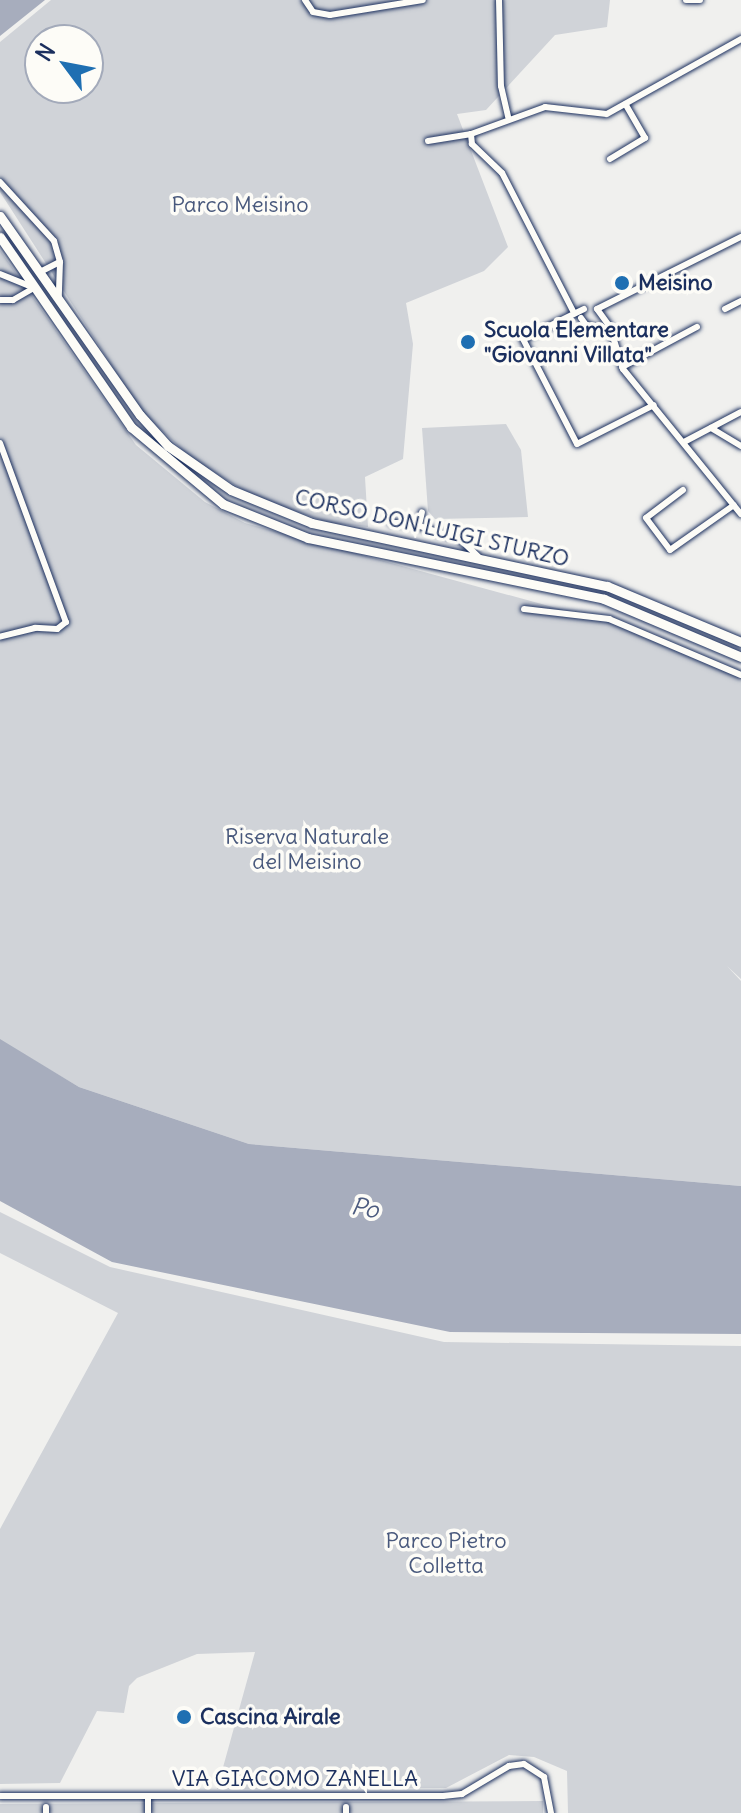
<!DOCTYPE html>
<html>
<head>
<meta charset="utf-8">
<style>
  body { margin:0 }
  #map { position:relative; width:741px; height:1813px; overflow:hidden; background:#f0f0ee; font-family:Delius,sans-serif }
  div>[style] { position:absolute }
  .green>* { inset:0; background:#d0d3d8 }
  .water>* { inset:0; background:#a7adbd }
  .roads { filter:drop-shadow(0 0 2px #1b2f5e) drop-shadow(0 0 2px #1b2f5e) }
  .street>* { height:6px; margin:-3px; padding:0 3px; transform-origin:3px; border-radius:3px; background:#fdfcf7 }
  .primary>* { height:9px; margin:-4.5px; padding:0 4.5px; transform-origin:4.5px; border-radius:4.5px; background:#fdfcf7 }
  .dots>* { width:22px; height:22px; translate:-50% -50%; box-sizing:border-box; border:4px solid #fdfcf7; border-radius:50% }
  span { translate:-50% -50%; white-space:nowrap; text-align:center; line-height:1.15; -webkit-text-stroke:7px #fdfcf7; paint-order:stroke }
  .park-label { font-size:22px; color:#48587c }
  .poi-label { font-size:22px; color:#1b2f5e; font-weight:700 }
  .left { translate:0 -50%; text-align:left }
  .street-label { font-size:22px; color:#1b2f5e }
  .water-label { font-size:24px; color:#4c5b7f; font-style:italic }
  .north { position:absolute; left:24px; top:24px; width:80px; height:80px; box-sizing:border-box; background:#fdfcf7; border:2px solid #a3aaba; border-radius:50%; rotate:302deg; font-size:22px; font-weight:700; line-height:32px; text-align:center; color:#1b2f5e }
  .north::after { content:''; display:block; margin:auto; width:28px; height:36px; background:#1f6fb2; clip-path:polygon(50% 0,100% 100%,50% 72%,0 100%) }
</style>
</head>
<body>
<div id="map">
  <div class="green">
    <i style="clip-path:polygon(evenodd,51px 0,610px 0,607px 27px,555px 35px,486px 110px,457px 114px,508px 247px,484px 271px,406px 303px,413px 344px,403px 459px,365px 477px,368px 527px,330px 523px,256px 498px,191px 458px,141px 411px,0 192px,0 42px,51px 0,40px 40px,88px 40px,88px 88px,40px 88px,40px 40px)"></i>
    <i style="clip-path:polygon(0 250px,136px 445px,205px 502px,245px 523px,611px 623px,741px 674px,741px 979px,727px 966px,741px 981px,741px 1186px,249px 1144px,79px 1087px,0 1040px)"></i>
    <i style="clip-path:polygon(506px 424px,521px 450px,528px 517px,435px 519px,428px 511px,422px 428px)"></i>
    <i style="clip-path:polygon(0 1212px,110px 1267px,444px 1342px,741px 1346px,741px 1813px,568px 1813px,567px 1771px,534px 1757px,509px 1755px,446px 1788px,217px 1789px,255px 1652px,197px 1654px,137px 1678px,129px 1686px,124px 1713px,97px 1711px,60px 1783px,0 1784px,0 1529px,118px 1313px,0 1253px)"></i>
    <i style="clip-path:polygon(543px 1801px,543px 1813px,0 1813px,0 1804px)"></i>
  </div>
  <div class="water">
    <i style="clip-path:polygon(0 0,45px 0,0 36px)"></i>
    <i style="clip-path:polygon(0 1039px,79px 1087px,249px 1144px,741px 1186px,741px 1334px,450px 1332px,112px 1262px,0 1201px)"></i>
  </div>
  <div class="roads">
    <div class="street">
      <i style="left:305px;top:0;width:14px;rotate:56deg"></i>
      <i style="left:313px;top:12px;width:17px;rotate:10deg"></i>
      <i style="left:330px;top:15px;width:94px;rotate:-9.2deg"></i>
      <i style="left:499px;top:0;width:86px;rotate:88.7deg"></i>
      <i style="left:501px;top:86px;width:32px;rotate:77deg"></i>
      <i style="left:686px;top:0;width:14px"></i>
      <i style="left:428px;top:141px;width:44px;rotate:-9.2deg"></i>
      <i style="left:610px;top:159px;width:41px;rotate:-31deg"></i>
      <i style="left:645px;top:138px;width:39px;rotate:-120deg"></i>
      <i style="left:0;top:182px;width:80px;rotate:47.5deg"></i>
      <i style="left:54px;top:241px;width:22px;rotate:74deg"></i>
      <i style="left:40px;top:272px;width:22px;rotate:-27deg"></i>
      <i style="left:60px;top:262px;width:36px;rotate:92deg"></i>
      <i style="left:0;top:274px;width:37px;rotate:22deg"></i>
      <i style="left:0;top:300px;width:13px"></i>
      <i style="left:13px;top:300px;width:24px;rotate:-30deg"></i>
      <i style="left:584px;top:309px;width:68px;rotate:153.8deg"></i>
      <i style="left:523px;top:339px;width:118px;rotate:62.8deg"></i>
      <i style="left:577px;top:444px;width:86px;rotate:-26.9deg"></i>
      <i style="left:597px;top:309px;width:22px;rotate:54deg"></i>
      <i style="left:610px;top:327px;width:44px;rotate:72.8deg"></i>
      <i style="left:623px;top:369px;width:187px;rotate:50.9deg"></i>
      <i style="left:597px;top:309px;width:161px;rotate:-26.6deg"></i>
      <i style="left:725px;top:309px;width:18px;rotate:-27deg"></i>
      <i style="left:573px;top:311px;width:155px;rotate:-117.2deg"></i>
      <i style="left:502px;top:173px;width:42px;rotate:-136deg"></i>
      <i style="left:472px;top:144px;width:10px;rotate:-96deg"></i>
      <i style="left:471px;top:134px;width:79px;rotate:-20deg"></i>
      <i style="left:545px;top:107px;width:62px;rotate:6.4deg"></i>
      <i style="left:607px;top:114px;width:154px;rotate:-29.2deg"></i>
      <i style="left:581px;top:318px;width:9px;rotate:54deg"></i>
      <i style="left:586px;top:325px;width:26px;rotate:16deg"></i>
      <i style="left:622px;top:367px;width:85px;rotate:-28.1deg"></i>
      <i style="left:711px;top:428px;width:35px;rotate:31deg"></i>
      <i style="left:684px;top:442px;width:64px;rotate:-27.8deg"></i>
      <i style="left:0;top:443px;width:191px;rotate:69.8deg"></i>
      <i style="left:66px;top:622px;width:11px;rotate:142deg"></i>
      <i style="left:57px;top:629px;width:22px;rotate:-177deg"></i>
      <i style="left:35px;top:628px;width:36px;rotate:166deg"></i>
      <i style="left:683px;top:490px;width:46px;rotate:142.9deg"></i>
      <i style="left:646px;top:518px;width:40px;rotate:53deg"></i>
      <i style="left:670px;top:550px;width:78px;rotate:-35.1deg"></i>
      <i style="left:392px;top:523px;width:19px"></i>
      <i style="left:411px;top:523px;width:53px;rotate:18.8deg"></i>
      <i style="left:461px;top:540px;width:28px;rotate:44deg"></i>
      <i style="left:419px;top:525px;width:13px;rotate:-77deg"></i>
      <i style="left:524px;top:609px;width:86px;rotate:6.7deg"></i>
      <i style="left:609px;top:619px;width:143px;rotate:23deg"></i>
      <i style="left:0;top:1796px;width:443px"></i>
      <i style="left:443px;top:1796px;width:19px;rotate:-6deg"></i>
      <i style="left:462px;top:1794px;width:55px;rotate:-30.8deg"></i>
      <i style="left:509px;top:1766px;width:15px;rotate:-8deg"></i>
      <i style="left:524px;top:1764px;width:24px;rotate:33deg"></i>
      <i style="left:544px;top:1777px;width:37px;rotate:79deg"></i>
      <i style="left:148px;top:1798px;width:15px;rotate:90deg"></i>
      <i style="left:46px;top:1807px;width:6px;rotate:90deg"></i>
      <i style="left:346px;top:1813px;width:6px;rotate:-90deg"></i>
    </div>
    <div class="primary">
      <i style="left:0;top:216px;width:243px;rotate:54.9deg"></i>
      <i style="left:140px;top:415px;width:42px;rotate:47.9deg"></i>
      <i style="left:168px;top:446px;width:77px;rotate:34.9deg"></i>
      <i style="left:231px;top:490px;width:87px;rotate:22.2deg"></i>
      <i style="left:312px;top:523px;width:302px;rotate:12.1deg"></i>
      <i style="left:607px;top:586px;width:145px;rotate:22.7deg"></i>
      <i style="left:0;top:237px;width:231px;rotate:55.4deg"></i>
      <i style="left:131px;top:427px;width:120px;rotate:39.9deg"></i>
      <i style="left:223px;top:504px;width:92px;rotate:21.8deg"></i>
      <i style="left:308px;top:538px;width:302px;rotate:11.6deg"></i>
      <i style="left:604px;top:599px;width:149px;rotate:22.9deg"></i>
    </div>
  </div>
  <div class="dots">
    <i style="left:622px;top:283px;background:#1f6fb2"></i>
    <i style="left:468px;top:342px;background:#1f6fb2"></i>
    <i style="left:184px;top:1717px;background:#1f6fb2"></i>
  </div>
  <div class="park-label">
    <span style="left:240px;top:205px">Parco Meisino</span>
    <span style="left:307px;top:849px">Riserva Naturale<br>del Meisino</span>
    <span style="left:446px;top:1553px">Parco Pietro<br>Colletta</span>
  </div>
  <div class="poi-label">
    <span class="left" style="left:638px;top:283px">Meisino</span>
    <span class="left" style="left:484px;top:342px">Scuola Elementare<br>"Giovanni Villata"</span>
    <span class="left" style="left:200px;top:1717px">Cascina Airale</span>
  </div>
  <div class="street-label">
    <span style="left:432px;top:528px;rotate:13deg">CORSO DON LUIGI STURZO</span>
    <span style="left:295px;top:1779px">VIA GIACOMO ZANELLA</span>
  </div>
  <div class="water-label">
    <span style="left:365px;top:1208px;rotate:10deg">Po</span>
  </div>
  <div class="north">N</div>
</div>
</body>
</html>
